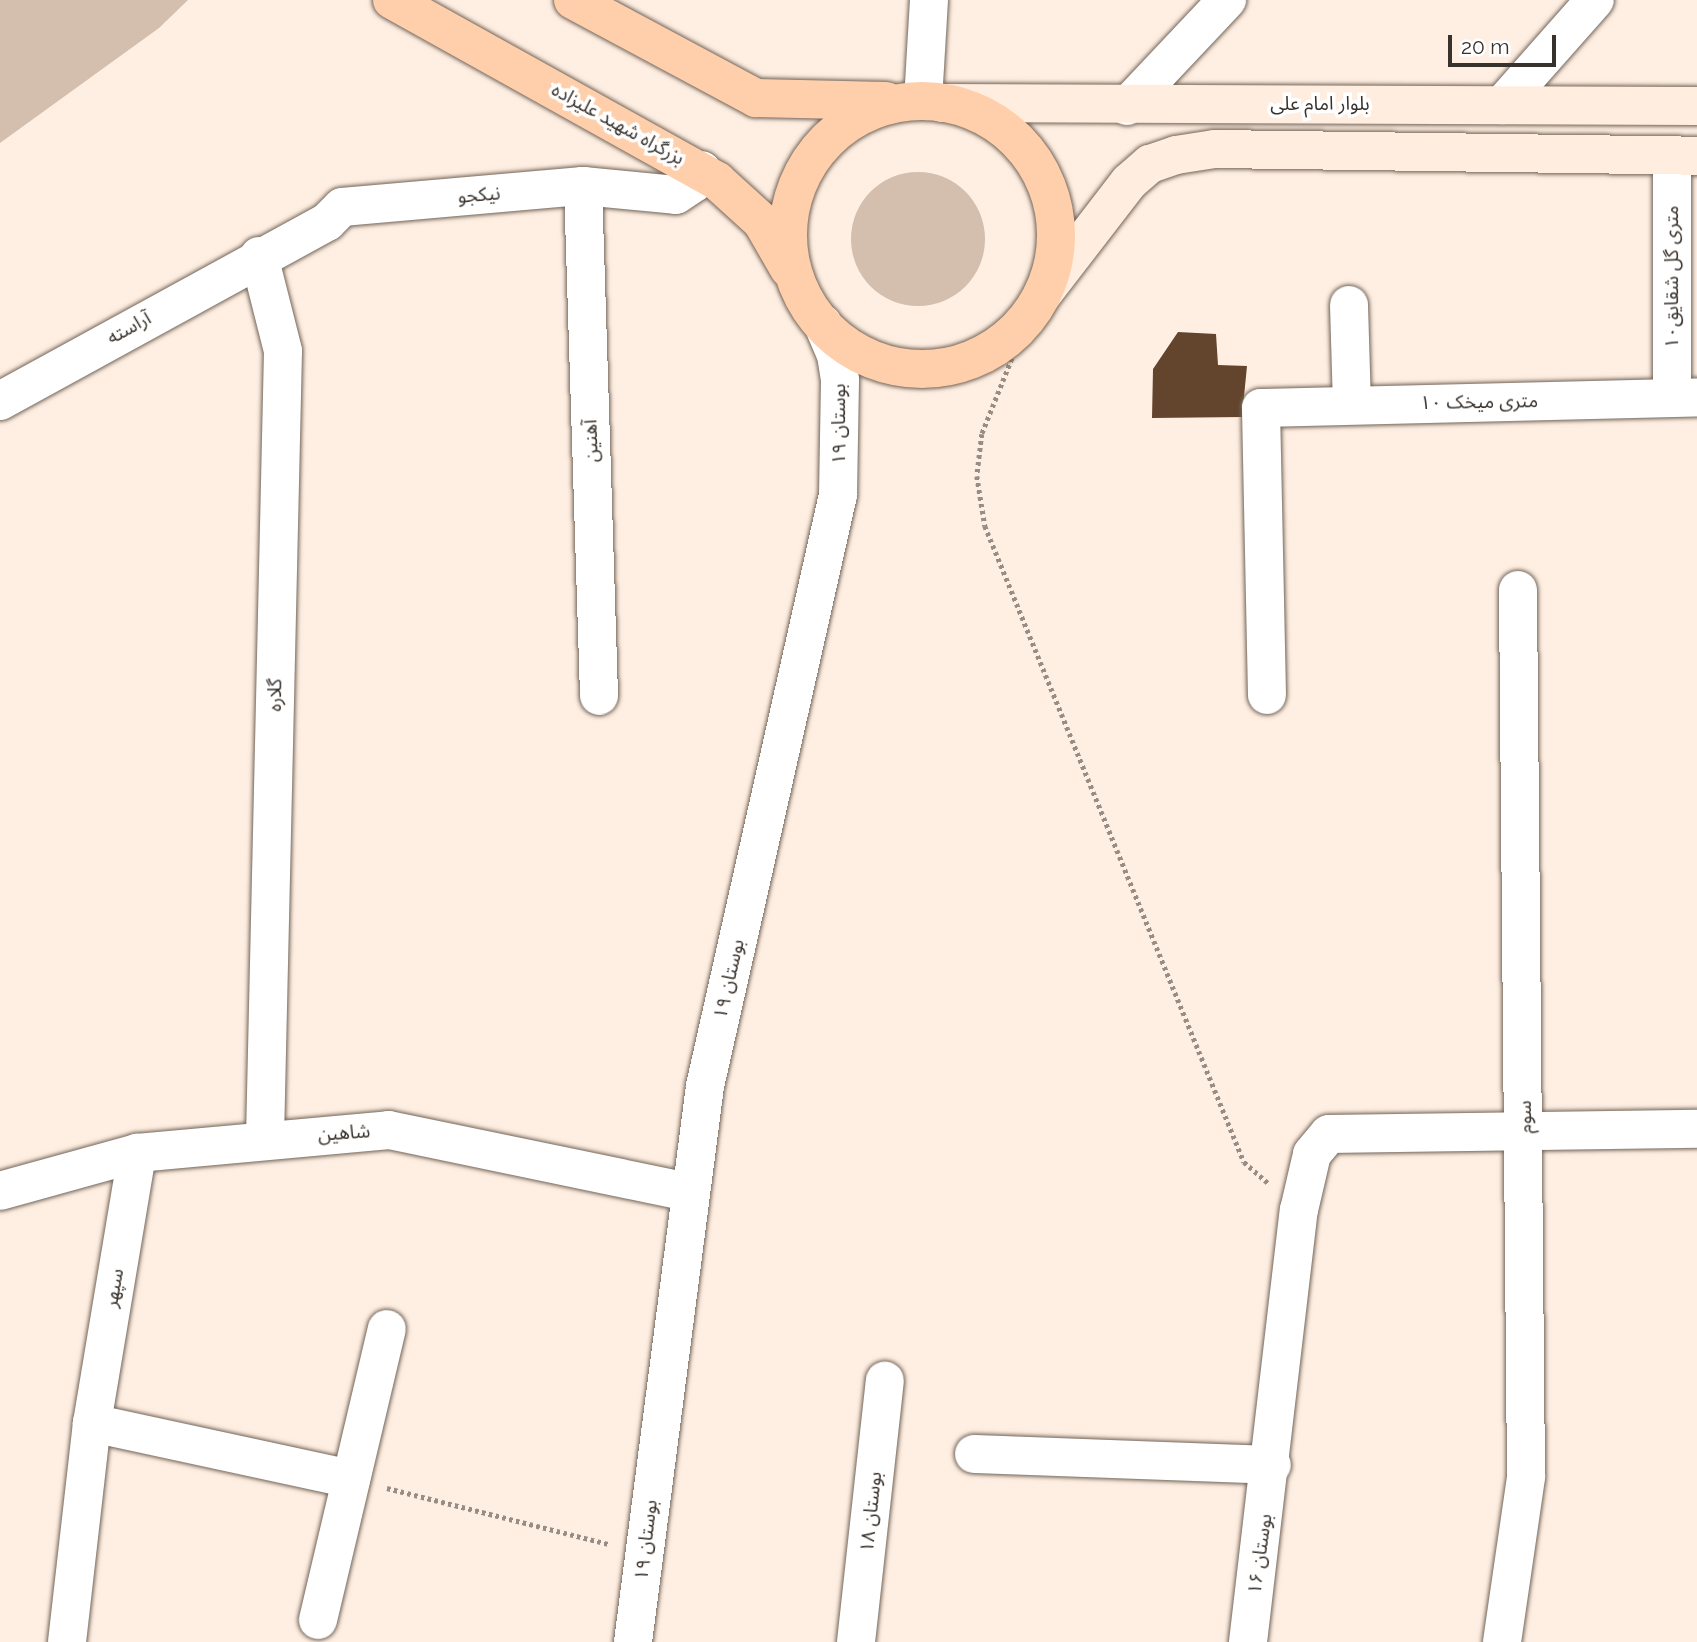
<!DOCTYPE html>
<html>
<head>
<meta charset="utf-8">
<style>
  body { margin:0 }
  #map { position:relative; width:1697px; height:1642px; overflow:hidden; background:#ffefe2; font-family:Raleway,"Noto Sans Arabic",sans-serif }
  div>[style] { position:absolute }
  .green>* { inset:0; background:#d4bead }
  .round { border-radius:50% }
  .building>* { inset:0; background:#63442c }
  .path>* { height:4.5px; margin-top:-2.25px; transform-origin:0; background:repeating-linear-gradient(90deg,#988d84 0 3.5px,transparent 0 7px) }
  .roads { filter:drop-shadow(0 0 2px #726459) drop-shadow(0 0 2px #726459) }
  .minor>* { height:38px; margin:-19px; padding:0 19px; transform-origin:19px; border-radius:19px; background:#fff }
  .secondary>* { height:38px; margin:-19px; padding:0 19px; transform-origin:19px; border-radius:19px; background:#ffeddf }
  .trunk>* { height:38px; margin:-19px; padding:0 19px; transform-origin:19px; border-radius:19px; background:#fecfaa }
  .trunk>.ring { margin:-19px; padding:0; box-sizing:content-box; background:none; border:38px solid #fecfaa; border-radius:50% }
  span { translate:-50% -50%; white-space:nowrap; text-align:center; line-height:1.15; -webkit-text-stroke:7px #fff; paint-order:stroke }
  .street-label { font-size:19px; color:#38322d }
  .scale { position:absolute; left:1448px; top:35px; width:108px; height:32px; box-sizing:border-box; border:4px solid #38322d; border-top:0; padding-left:9px; font-size:21px; line-height:24px; white-space:nowrap; color:#38322d; -webkit-text-stroke:5px #fff; paint-order:stroke }
</style>
</head>
<body>
<div id="map">
  <div class="green">
    <i style="clip-path:polygon(0 0,188px 0,159px 28px,0 143px)"></i>
    <i class="round" style="left:851px;top:172px;width:134px;height:134px"></i>
  </div>
  <div class="building">
    <i style="clip-path:polygon(1178px 332px,1216px 334px,1218px 365px,1247px 366px,1242px 417px,1152px 418px,1153px 369px)"></i>
  </div>
  <div class="path">
    <i style="left:1025px;top:326px;width:116px;rotate:111.7deg"></i>
    <i style="left:982px;top:434px;width:42px;rotate:96.8deg"></i>
    <i style="left:977px;top:476px;width:51px;rotate:80.9deg"></i>
    <i style="left:985px;top:526px;width:687px;rotate:67.84deg"></i>
    <i style="left:1244px;top:1162px;width:33px;rotate:41deg"></i>
    <i style="left:387px;top:1488px;width:229px;rotate:14.2deg"></i>
  </div>
  <div class="roads">
    <div class="minor">
      <i style="left:923px;top:101px;width:101px;rotate:-86.6deg"></i>
      <i style="left:1502px;top:105px;width:140px;rotate:-48.5deg"></i>
      <i style="left:1127px;top:106px;width:146px;rotate:-46.7deg"></i>
      <i style="left:1672px;top:156px;width:242px;rotate:90deg"></i>
      <i style="left:583px;top:186px;width:510px;rotate:88.2deg"></i>
      <i style="left:259px;top:256px;width:98px;rotate:75.8deg"></i>
      <i style="left:283px;top:351px;width:787px;rotate:91.31deg"></i>
      <i style="left:1349px;top:305px;width:100px;rotate:88.3deg"></i>
      <i style="left:0;top:401px;width:373px;rotate:-28.7deg"></i>
      <i style="left:327px;top:222px;width:21px;rotate:-45deg"></i>
      <i style="left:342px;top:207px;width:242px;rotate:-5deg"></i>
      <i style="left:583px;top:186px;width:93px;rotate:5.5deg"></i>
      <i style="left:676px;top:195px;width:22px;rotate:-34deg"></i>
      <i style="left:694px;top:183px;width:15px;rotate:-58deg"></i>
      <i style="left:1267px;top:695px;width:287px;rotate:-91.2deg"></i>
      <i style="left:1261px;top:408px;width:436px;rotate:-1.4deg"></i>
      <i style="left:0;top:1191px;width:142px;rotate:-15.5deg"></i>
      <i style="left:137px;top:1153px;width:253px;rotate:-5.2deg"></i>
      <i style="left:389px;top:1130px;width:306px;rotate:11.7deg"></i>
      <i style="left:92px;top:1423px;width:265px;rotate:12.2deg"></i>
      <i style="left:974px;top:1454px;width:298px;rotate:2.1deg"></i>
      <i style="left:318px;top:1620px;width:299px;rotate:-76.7deg"></i>
      <i style="left:67px;top:1642px;width:220px;rotate:-83.5deg"></i>
      <i style="left:92px;top:1423px;width:274px;rotate:-80.5deg"></i>
      <i style="left:633px;top:1642px;width:561px;rotate:-82.62deg"></i>
      <i style="left:705px;top:1086px;width:606px;rotate:-77.32deg"></i>
      <i style="left:838px;top:495px;width:115px;rotate:-89deg"></i>
      <i style="left:840px;top:380px;width:25px;rotate:-99deg"></i>
      <i style="left:836px;top:355px;width:34px;rotate:-113deg"></i>
      <i style="left:856px;top:1642px;width:263px;rotate:-83.7deg"></i>
      <i style="left:1248px;top:1642px;width:435px;rotate:-83.3deg"></i>
      <i style="left:1299px;top:1210px;width:57px;rotate:-76.9deg"></i>
      <i style="left:1312px;top:1154px;width:26px;rotate:-50deg"></i>
      <i style="left:1329px;top:1134px;width:368px;rotate:-0.8deg"></i>
      <i style="left:1502px;top:1642px;width:167px;rotate:-81.7deg"></i>
      <i style="left:1526px;top:1477px;width:887px;rotate:-90.52deg"></i>
    </div>
    <div class="secondary">
      <i style="left:942px;top:103px;width:755px;rotate:0.23deg"></i>
      <i style="left:1042px;top:295px;width:143px;rotate:-52.4deg"></i>
      <i style="left:1129px;top:182px;width:28px;rotate:-41deg"></i>
      <i style="left:1150px;top:164px;width:28px;rotate:-19deg"></i>
      <i style="left:1176px;top:155px;width:39px;rotate:-9deg"></i>
      <i style="left:1215px;top:149px;width:482px;rotate:0.8deg"></i>
    </div>
    <div class="trunk">
      <i style="left:392px;top:0;width:372px;rotate:29.1deg"></i>
      <i style="left:717px;top:181px;width:61px;rotate:42.3deg"></i>
      <i style="left:762px;top:222px;width:54px;rotate:60.1deg"></i>
      <i style="left:573px;top:0;width:208px;rotate:28.2deg"></i>
      <i style="left:756px;top:98px;width:130px;rotate:1.3deg"></i>
      <i class="ring" style="left:788px;top:101px;width:230px;height:230px"></i>
    </div>
  </div>
  <div class="street-label">
    <span style="left:1320px;top:104px">بلوار امام علی</span>
    <span style="left:618px;top:124px;rotate:29deg">بزرگراه شهید علیزاده</span>
    <span style="left:479px;top:195px;rotate:-5deg">نیکجو</span>
    <span style="left:1672px;top:277px;rotate:-90deg">۱۰متری گل شقایق</span>
    <span style="left:129px;top:328px;rotate:-29deg">آراسته</span>
    <span style="left:1479px;top:402px;rotate:-1deg">۱۰ متری میخک</span>
    <span style="left:839px;top:424px;rotate:-90deg">بوستان ۱۹</span>
    <span style="left:591px;top:441px;rotate:-92deg">آهنین</span>
    <span style="left:275px;top:695px;rotate:-89deg">گلاره</span>
    <span style="left:729px;top:979px;rotate:-77deg">بوستان ۱۹</span>
    <span style="left:1525px;top:1117px;rotate:-91deg">سوم</span>
    <span style="left:344px;top:1133px;rotate:-4deg">شاهین</span>
    <span style="left:114px;top:1288px;rotate:-80deg">سپهر</span>
    <span style="left:871px;top:1512px;rotate:-84deg">بوستان ۱۸</span>
    <span style="left:646px;top:1540px;rotate:-83deg">بوستان ۱۹</span>
    <span style="left:1260px;top:1554px;rotate:-82deg">بوستان ۱۶</span>
  </div>
  <div class="scale">20 m</div>
</div>
</body>
</html>
